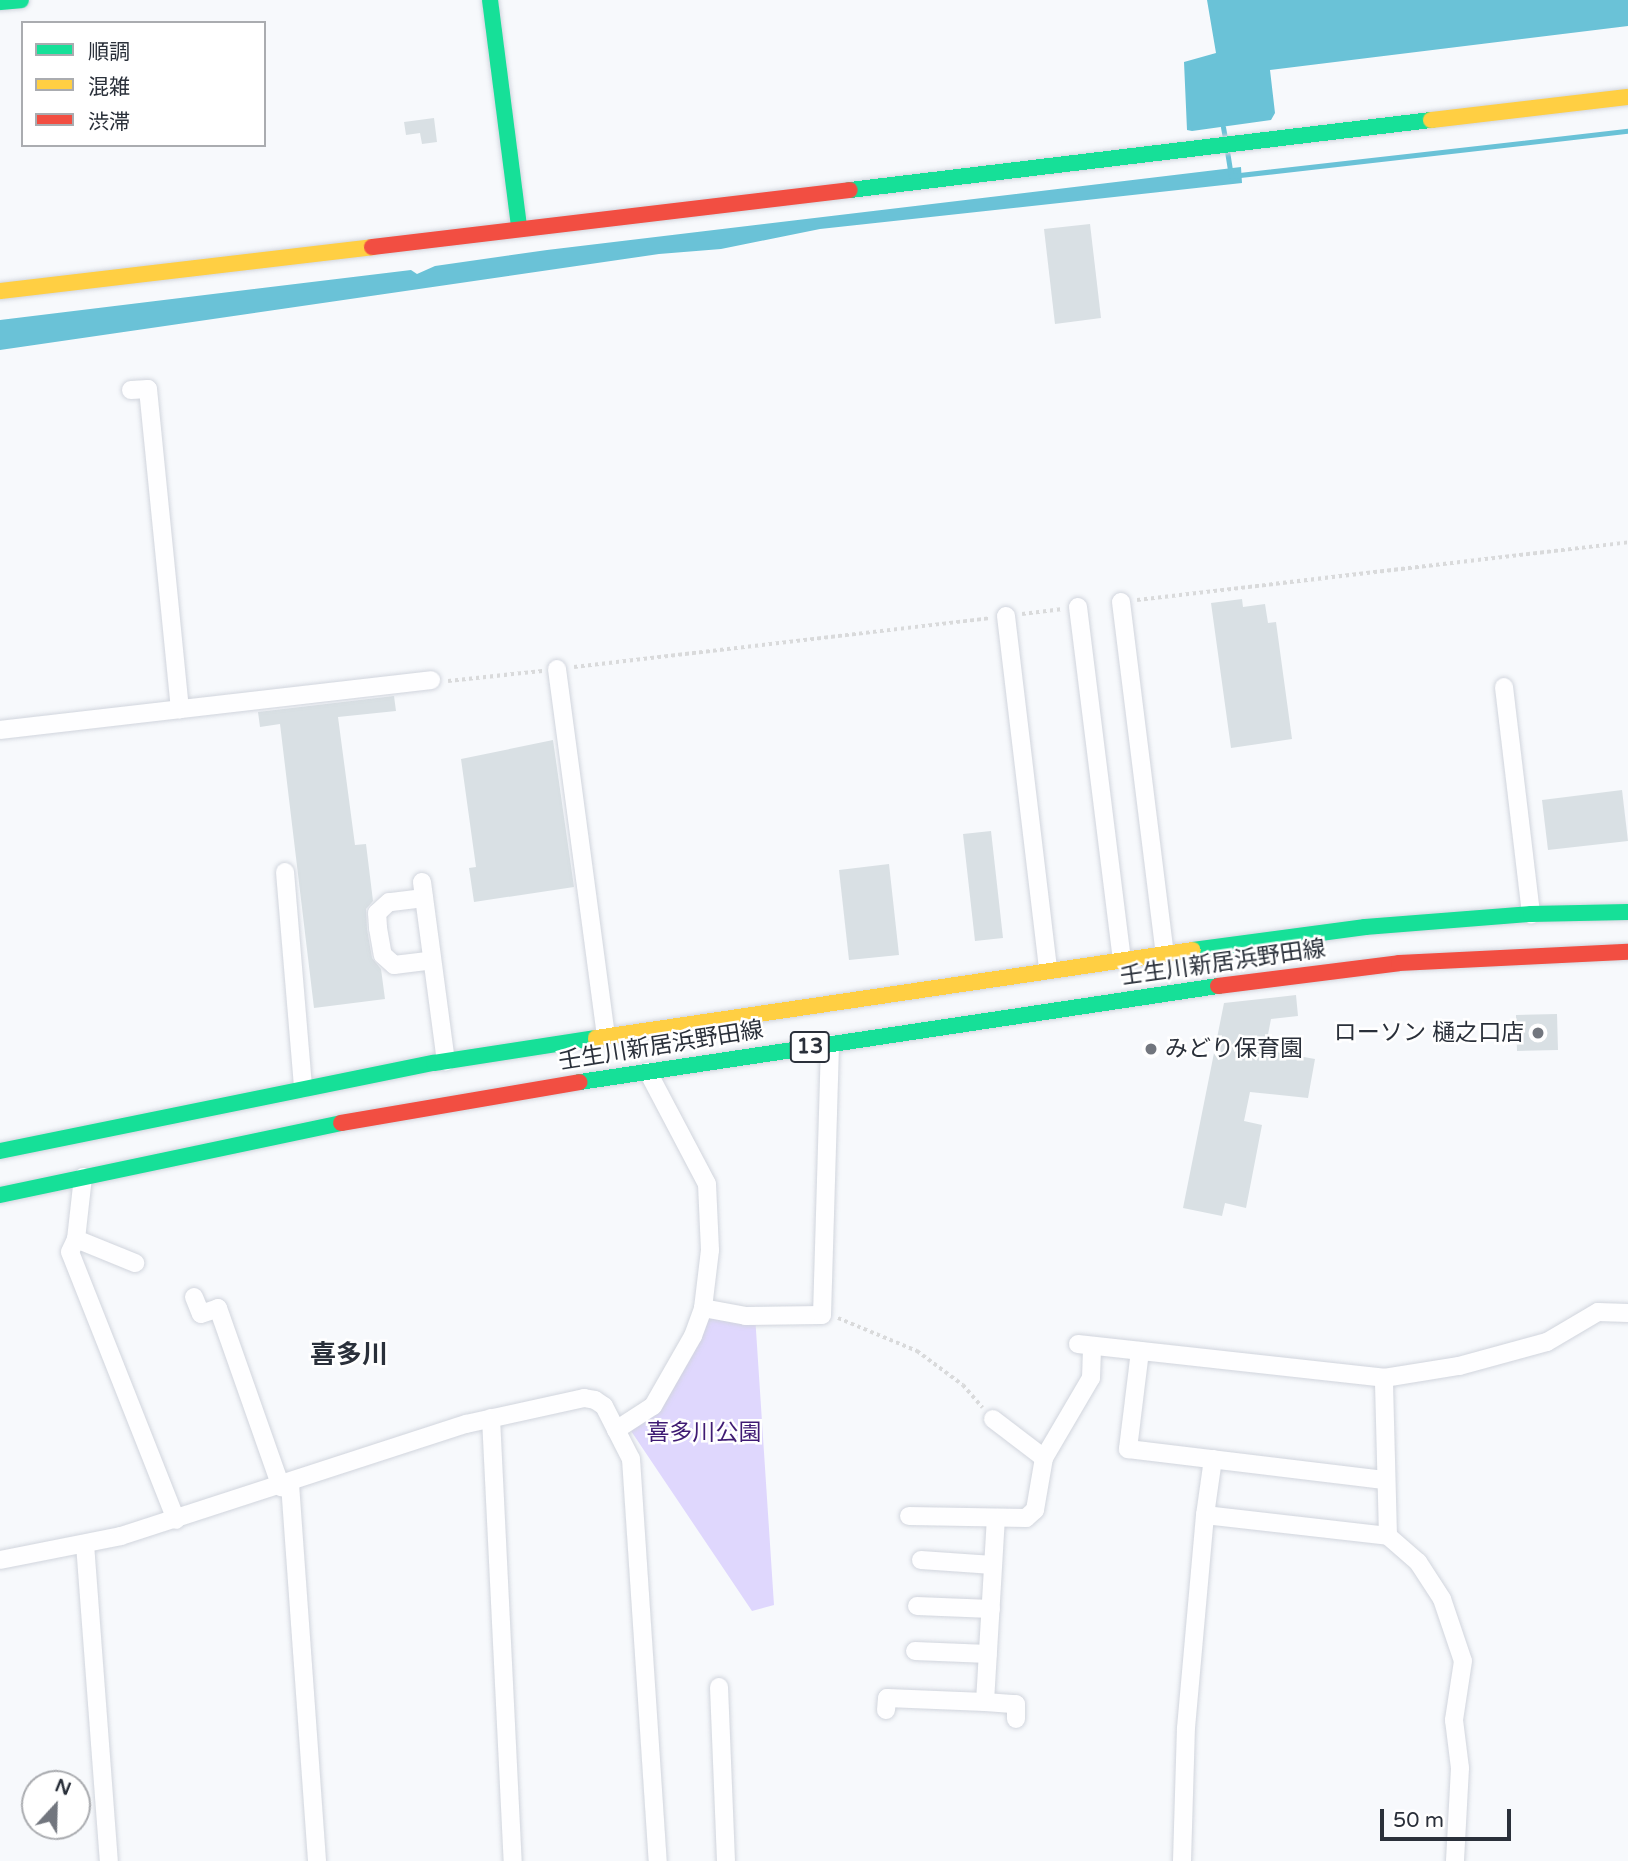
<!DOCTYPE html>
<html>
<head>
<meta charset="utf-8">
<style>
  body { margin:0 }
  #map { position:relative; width:1628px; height:1861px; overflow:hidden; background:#f7f9fc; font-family:"Varela Round","Noto Sans JP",sans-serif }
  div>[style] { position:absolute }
  .green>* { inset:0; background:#dfd7fd }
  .water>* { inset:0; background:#6ac2d7 }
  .stream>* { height:5px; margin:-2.5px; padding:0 2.5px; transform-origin:2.5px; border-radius:2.5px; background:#6ac2d7 }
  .building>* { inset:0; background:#d9e0e4 }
  .path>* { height:3.5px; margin-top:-1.75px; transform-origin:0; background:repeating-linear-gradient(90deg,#d9dadb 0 3.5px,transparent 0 7px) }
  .roads { filter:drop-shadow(0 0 2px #d1d5dd) drop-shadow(0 0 2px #d1d5dd) }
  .street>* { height:18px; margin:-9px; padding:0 9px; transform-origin:9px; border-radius:9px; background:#fefeff }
  .fast>* { height:16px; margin:-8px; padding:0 8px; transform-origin:8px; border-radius:8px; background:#16e098 }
  .slow>* { height:16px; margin:-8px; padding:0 8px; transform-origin:8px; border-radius:8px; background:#ffcf43 }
  .jam>* { height:16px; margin:-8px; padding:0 8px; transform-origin:8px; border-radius:8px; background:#f24e42 }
  .dots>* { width:19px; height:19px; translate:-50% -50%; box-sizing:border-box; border:4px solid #fff; border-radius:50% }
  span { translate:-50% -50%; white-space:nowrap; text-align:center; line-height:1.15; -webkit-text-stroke:5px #fff; paint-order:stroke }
  .shield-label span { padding:2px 5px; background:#fff; border:2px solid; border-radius:5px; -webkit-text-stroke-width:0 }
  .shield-label { font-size:21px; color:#2a303a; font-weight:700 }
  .street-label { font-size:23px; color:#2a303a }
  .poi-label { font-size:23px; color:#2a303a }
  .right { translate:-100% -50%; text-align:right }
  .left { translate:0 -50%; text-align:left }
  .park-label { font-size:23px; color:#3f1b73 }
  .quarter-label { font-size:26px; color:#2a303a; font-weight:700 }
  .legend { position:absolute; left:21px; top:21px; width:245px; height:126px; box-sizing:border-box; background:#fff; border:2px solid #aaacb0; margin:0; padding:9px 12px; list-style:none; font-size:21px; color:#2a303a }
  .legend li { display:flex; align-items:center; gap:14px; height:35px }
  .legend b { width:35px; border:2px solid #aaacb0 }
  .north { position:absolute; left:21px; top:1770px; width:70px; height:70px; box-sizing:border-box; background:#fff; border:2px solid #aaacb0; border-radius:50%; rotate:22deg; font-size:19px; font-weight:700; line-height:28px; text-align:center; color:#2a303a }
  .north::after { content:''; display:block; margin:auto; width:24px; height:32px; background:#72767e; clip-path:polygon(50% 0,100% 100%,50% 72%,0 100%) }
  .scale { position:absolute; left:1380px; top:1809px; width:131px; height:32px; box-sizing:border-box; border:4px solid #2a303a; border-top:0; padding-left:9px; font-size:21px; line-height:24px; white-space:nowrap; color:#2a303a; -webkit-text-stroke:5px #fff; paint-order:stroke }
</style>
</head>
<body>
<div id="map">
  <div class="green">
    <i style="clip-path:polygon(703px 1308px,755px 1315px,774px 1605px,752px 1611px,627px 1425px,653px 1406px)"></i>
  </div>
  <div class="water">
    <i style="clip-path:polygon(1207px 0,1628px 0,1628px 26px,1270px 70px,1275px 113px,1271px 120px,1192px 131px,1187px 130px,1184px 62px,1216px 53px)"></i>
    <i style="clip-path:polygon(1241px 167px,1242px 183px,820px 229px,721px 249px,659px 254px,0 350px,0 320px,411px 270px,417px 274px,435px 266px,547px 250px)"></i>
  </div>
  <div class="stream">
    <i style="left:1223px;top:127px;width:11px;rotate:80deg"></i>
    <i style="left:1227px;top:151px;width:25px;rotate:81deg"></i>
    <i style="left:1231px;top:176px;width:400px;rotate:-6.5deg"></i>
  </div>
  <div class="building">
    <i style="clip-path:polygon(434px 118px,437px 142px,422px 144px,420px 133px,406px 135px,404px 122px)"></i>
    <i style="clip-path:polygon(1090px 224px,1101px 318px,1055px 324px,1044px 229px)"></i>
    <i style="clip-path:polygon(1242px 599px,1243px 607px,1265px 604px,1268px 623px,1276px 622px,1292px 739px,1231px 748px,1211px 603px)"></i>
    <i style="clip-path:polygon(394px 696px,396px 711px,338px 717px,355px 845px,366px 844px,373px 901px,366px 909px,367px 929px,372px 958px,381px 969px,385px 999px,314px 1008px,280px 724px,260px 727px,258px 712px)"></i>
    <i style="clip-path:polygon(553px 740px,574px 887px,474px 902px,469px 868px,476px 867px,461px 759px)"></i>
    <i style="clip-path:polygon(1622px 790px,1628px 841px,1548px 850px,1542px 800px)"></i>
    <i style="clip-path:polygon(991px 831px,1003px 938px,975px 941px,963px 834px)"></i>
    <i style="clip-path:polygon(889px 864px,899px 955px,849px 960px,839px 870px)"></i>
    <i style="clip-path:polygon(1296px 995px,1298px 1016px,1271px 1019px,1265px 1050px,1315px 1059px,1308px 1098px,1250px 1092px,1244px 1121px,1262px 1125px,1246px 1208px,1225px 1203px,1222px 1216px,1183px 1208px,1224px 1003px)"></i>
    <i style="clip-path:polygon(1557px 1014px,1558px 1050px,1517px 1051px,1516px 1015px)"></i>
  </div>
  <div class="path">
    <i style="left:1137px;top:600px;width:494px;rotate:-6.7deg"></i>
    <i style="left:1022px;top:614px;width:41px;rotate:-7deg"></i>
    <i style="left:574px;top:667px;width:419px;rotate:-6.7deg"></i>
    <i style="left:448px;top:681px;width:95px;rotate:-6.1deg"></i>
    <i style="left:838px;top:1318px;width:86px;rotate:22.7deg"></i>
    <i style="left:917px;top:1351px;width:57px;rotate:36.5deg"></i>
    <i style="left:963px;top:1385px;width:30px;rotate:49deg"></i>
  </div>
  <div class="roads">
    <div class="street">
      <i style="left:131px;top:390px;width:17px;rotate:-3deg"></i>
      <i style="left:148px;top:389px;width:322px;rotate:84.3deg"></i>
      <i style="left:1121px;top:602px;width:355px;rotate:82.9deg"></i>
      <i style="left:1078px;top:607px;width:356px;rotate:82.9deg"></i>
      <i style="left:1006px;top:616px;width:356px;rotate:83.2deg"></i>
      <i style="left:557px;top:669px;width:371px;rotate:82.4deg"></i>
      <i style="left:1504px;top:687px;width:229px;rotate:83.2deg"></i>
      <i style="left:0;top:730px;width:434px;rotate:-6.6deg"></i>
      <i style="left:285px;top:872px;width:217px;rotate:85.2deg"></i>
      <i style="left:422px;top:882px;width:181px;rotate:82.4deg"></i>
      <i style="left:424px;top:898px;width:35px;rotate:173deg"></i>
      <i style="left:389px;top:902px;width:16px;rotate:137deg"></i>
      <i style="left:377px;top:913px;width:15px;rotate:86deg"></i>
      <i style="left:378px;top:928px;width:27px;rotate:80deg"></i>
      <i style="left:383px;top:955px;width:15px;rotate:42deg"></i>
      <i style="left:394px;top:965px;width:38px;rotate:-7deg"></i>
      <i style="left:83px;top:1177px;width:62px;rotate:96.4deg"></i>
      <i style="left:76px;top:1239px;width:14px;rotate:115deg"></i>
      <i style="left:70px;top:1252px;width:288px;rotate:68.4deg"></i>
      <i style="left:76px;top:1239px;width:64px;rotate:22.1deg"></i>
      <i style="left:194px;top:1297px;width:18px;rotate:68deg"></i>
      <i style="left:201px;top:1314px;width:18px;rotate:-19deg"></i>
      <i style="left:218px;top:1308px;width:190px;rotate:70.6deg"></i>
      <i style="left:703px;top:1308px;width:44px;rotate:10.5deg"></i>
      <i style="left:746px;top:1316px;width:76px;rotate:-0.8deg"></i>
      <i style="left:822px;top:1315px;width:271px;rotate:-88.3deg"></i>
      <i style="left:1078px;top:1344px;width:308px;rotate:6.3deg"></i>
      <i style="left:1384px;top:1378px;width:76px;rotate:-9.1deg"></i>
      <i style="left:1459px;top:1366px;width:91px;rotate:-15.3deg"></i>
      <i style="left:1547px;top:1342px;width:59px;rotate:-30.5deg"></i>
      <i style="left:1598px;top:1312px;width:30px;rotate:2deg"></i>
      <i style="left:1140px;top:1351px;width:99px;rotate:97deg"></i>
      <i style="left:1128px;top:1449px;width:260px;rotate:6.9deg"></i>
      <i style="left:491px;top:1418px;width:444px;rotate:87.2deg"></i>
      <i style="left:993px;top:1419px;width:64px;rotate:37.4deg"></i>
      <i style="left:616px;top:1430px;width:44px;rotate:-33deg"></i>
      <i style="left:653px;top:1406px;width:81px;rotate:-60.3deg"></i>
      <i style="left:693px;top:1336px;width:30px;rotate:-70deg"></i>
      <i style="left:703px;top:1308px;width:58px;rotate:-83.1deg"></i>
      <i style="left:710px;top:1250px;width:66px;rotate:-92.6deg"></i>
      <i style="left:707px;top:1184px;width:127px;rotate:-117.8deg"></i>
      <i style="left:1213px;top:1459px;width:57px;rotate:98.1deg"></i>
      <i style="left:1205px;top:1515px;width:184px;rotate:6.5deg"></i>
      <i style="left:1388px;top:1536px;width:158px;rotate:-91.5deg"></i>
      <i style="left:290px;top:1484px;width:378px;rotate:85.9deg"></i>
      <i style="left:909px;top:1516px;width:117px;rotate:1deg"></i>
      <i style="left:1026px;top:1518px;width:12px;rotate:-42deg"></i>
      <i style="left:1035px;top:1510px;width:53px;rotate:-80.2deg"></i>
      <i style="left:1044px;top:1458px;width:93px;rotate:-59.6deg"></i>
      <i style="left:1091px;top:1378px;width:32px;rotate:-88deg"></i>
      <i style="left:1388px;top:1536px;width:40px;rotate:41deg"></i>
      <i style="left:1418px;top:1562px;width:44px;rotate:57deg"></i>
      <i style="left:1442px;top:1599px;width:65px;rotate:71.3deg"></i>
      <i style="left:1463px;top:1661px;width:60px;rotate:98.7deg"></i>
      <i style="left:1454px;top:1720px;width:48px;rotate:82.9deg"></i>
      <i style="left:1460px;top:1768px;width:93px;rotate:93.1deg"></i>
      <i style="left:85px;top:1544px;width:318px;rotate:85.7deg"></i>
      <i style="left:0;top:1560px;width:123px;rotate:-11.2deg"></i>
      <i style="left:121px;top:1536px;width:363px;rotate:-18deg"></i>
      <i style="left:466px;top:1424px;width:121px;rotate:-12.4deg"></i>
      <i style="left:584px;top:1398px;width:11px;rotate:10deg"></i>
      <i style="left:595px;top:1400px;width:11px;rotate:34deg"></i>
      <i style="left:604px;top:1406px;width:59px;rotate:63deg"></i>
      <i style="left:631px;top:1459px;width:403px;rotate:86.2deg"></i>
      <i style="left:921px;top:1560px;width:72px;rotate:4deg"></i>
      <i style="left:917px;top:1606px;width:74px;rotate:2.3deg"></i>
      <i style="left:915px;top:1651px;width:73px;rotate:2.4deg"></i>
      <i style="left:719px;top:1687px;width:174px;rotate:87.7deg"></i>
      <i style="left:985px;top:1702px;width:183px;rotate:-86.6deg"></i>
      <i style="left:886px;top:1710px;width:12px;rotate:-85deg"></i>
      <i style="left:887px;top:1698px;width:98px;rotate:2.3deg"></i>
      <i style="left:985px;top:1702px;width:31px;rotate:4deg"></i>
      <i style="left:1016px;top:1704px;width:15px;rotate:90deg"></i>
      <i style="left:1182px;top:1861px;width:133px;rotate:-88.3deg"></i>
      <i style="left:1186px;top:1728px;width:214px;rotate:-84.9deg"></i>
    </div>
    <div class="fast">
      <i style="left:490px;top:0;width:228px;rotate:82.7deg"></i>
      <i style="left:0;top:2px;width:21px;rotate:-5deg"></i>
      <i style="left:850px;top:190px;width:585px;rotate:-6.87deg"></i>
      <i style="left:1193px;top:950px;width:174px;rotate:-7.6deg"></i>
      <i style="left:1365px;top:927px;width:167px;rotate:-4.5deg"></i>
      <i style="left:1531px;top:914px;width:97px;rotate:-1.2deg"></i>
      <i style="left:580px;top:1082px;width:645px;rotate:-8.56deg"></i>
      <i style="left:0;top:1151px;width:443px;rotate:-11.5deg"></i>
      <i style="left:434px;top:1063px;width:164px;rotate:-8.8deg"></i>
      <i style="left:0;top:1195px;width:349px;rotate:-11.9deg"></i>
    </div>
    <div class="slow">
      <i style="left:1431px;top:120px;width:198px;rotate:-6.7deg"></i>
      <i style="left:0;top:291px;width:375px;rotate:-6.7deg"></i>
      <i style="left:596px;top:1038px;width:603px;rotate:-8.39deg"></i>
    </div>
    <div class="jam">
      <i style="left:372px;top:247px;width:481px;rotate:-6.8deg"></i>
      <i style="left:1218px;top:986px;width:182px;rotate:-7.2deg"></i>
      <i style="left:1399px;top:963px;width:229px;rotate:-2.8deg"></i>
      <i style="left:341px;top:1123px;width:242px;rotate:-9.7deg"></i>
    </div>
  </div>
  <div class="dots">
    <i style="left:1538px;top:1033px;background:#72767e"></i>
    <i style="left:1151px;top:1049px;background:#72767e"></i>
  </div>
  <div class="shield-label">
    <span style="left:810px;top:1047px">13</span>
  </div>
  <div class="street-label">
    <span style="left:1223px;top:963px;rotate:-8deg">壬生川新居浜野田線</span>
    <span style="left:661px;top:1046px;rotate:-9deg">壬生川新居浜野田線</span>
  </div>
  <div class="poi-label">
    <span class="right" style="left:1524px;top:1033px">ローソン 樋之口店</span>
    <span class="left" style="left:1165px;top:1049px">みどり保育園</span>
  </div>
  <div class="park-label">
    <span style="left:704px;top:1433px">喜多川公園</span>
  </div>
  <div class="quarter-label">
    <span style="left:349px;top:1355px">喜多川</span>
  </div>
  <ul class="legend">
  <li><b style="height:9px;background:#16e098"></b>順調</li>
  <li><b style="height:9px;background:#ffcf43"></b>混雑</li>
  <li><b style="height:9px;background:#f24e42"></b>渋滞</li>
  </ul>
  <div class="north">N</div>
  <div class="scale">50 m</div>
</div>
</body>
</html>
